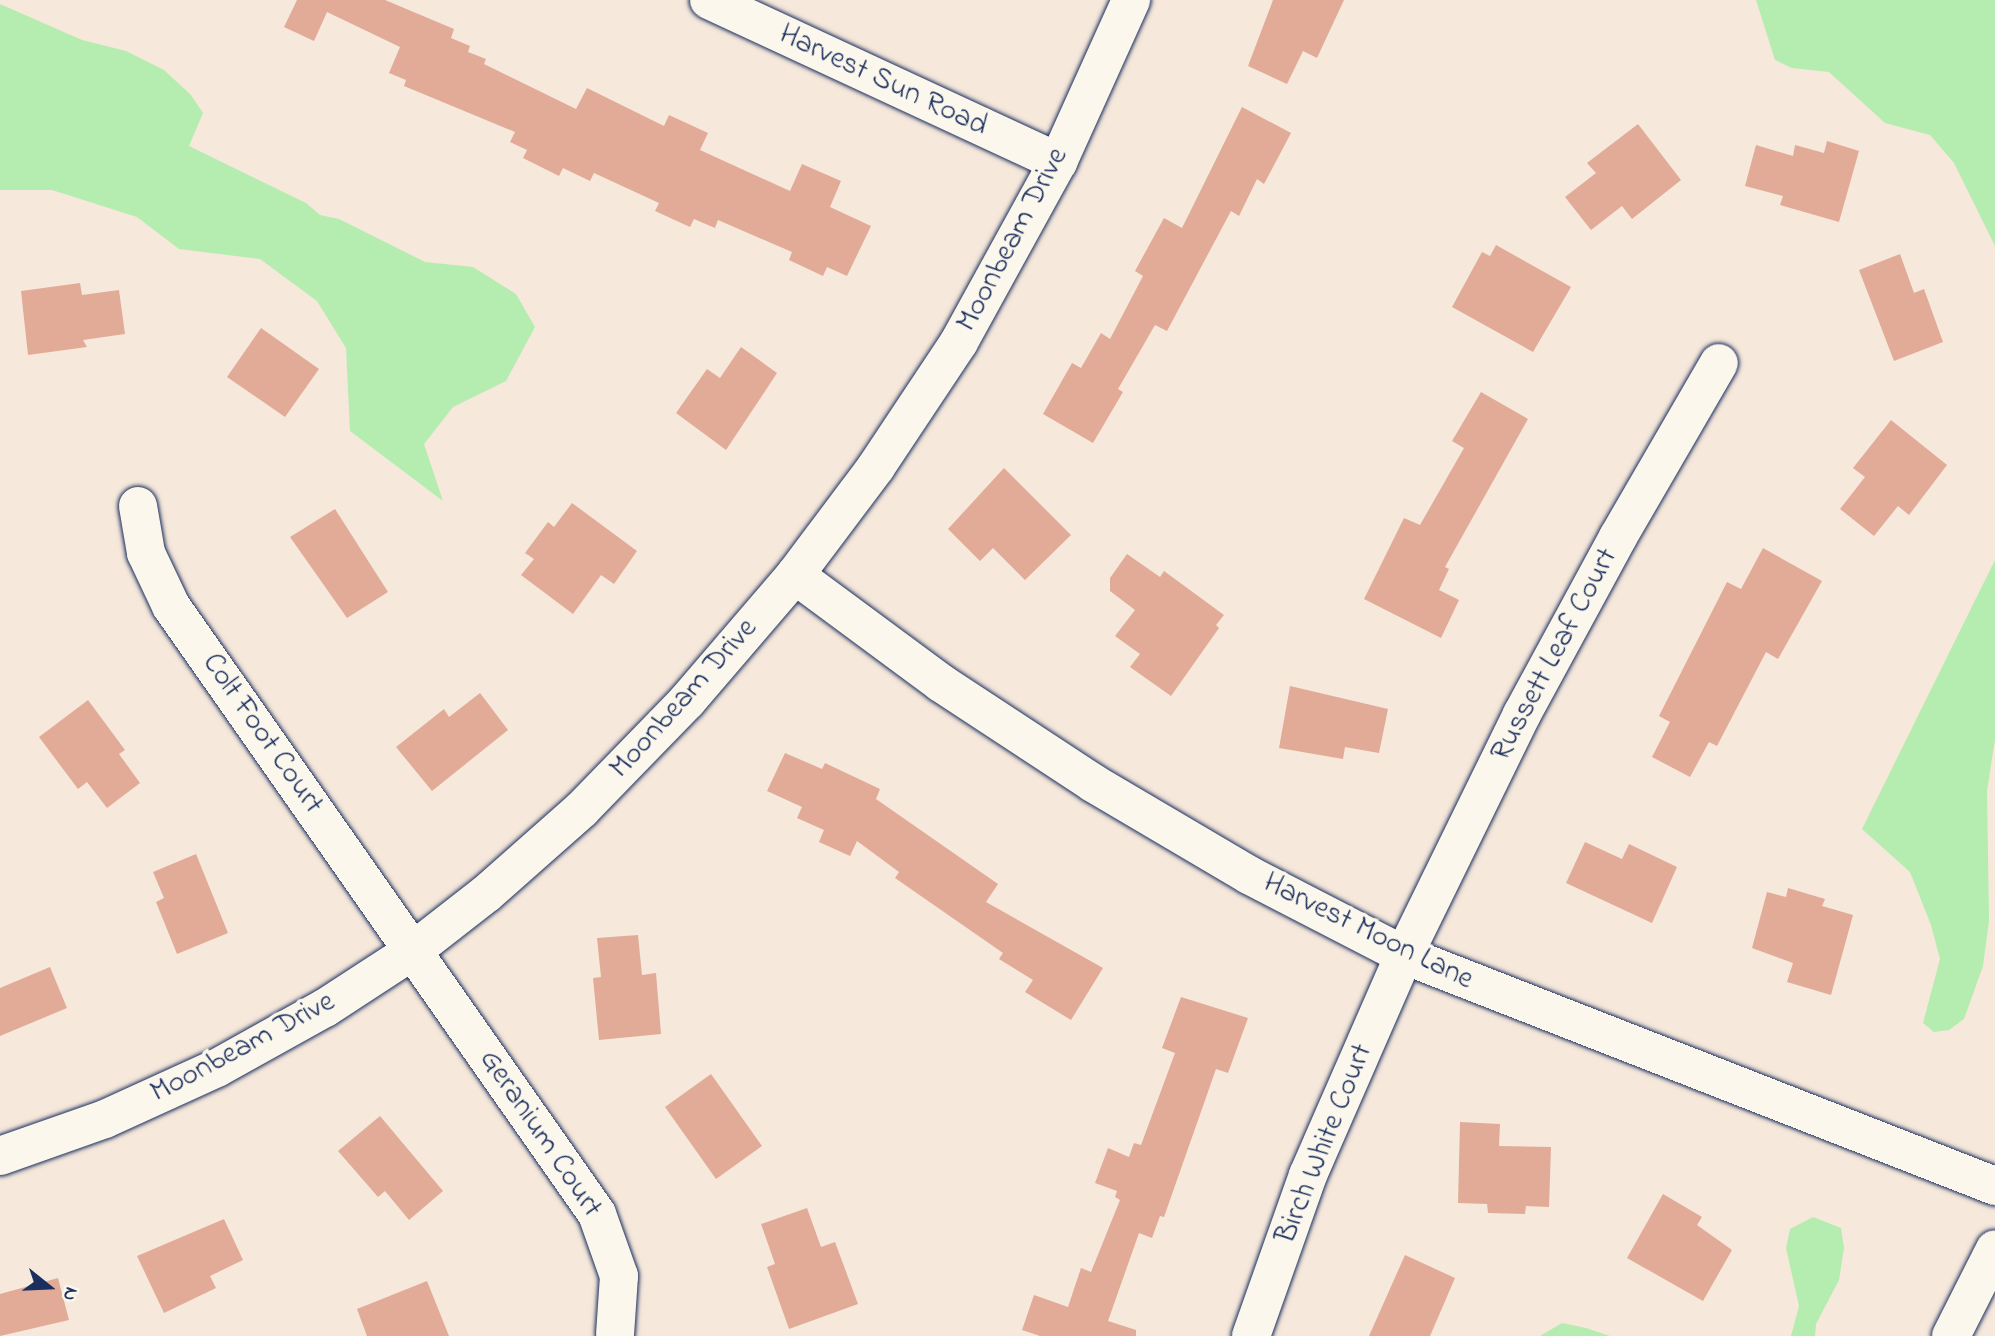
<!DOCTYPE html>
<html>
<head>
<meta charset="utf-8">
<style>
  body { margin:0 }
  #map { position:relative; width:1995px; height:1336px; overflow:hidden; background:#f6e8db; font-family:"Indie Flower",sans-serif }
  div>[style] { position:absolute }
  .green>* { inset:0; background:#b5ecaf }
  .building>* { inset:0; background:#e2ab98 }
  .roads { filter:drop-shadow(0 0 2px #1b2f5e) drop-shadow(0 0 2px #1b2f5e) }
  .street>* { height:38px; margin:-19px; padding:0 19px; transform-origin:19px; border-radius:19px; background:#fbf7ec }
  .primary>* { height:38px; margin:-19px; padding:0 19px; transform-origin:19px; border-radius:19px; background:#fbf7ec }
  span { translate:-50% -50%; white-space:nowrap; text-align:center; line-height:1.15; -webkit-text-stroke:7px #fbf7ec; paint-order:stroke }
  .street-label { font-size:30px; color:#1b2f5e }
  .north { position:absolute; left:14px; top:1252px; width:70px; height:70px; -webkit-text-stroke:5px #fbf7ec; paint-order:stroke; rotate:108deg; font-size:19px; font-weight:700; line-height:28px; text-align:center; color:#1b2f5e }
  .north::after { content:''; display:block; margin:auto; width:24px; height:32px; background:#1b2f5e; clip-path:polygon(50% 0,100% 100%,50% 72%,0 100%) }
</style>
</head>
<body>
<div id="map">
  <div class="green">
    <i style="clip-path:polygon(1756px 0,1995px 0,1995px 246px,1954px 163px,1930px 135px,1885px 123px,1829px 72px,1792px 68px,1775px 60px)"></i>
    <i style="clip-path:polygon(0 4px,82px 40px,126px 51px,164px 70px,191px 95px,203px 113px,189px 146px,306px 203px,320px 215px,339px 219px,425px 262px,473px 267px,516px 294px,535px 327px,506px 381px,453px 407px,424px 444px,443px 501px,350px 431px,346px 348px,317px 301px,260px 259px,179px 249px,137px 217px,52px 190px,0 190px)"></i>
    <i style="clip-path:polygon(1995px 560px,1995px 739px,1987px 791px,1989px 920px,1983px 966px,1964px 1019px,1949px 1030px,1934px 1032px,1923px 1023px,1940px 959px,1931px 925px,1910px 872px,1862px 829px)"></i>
    <i style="clip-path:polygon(1813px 1217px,1841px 1228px,1844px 1248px,1839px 1280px,1816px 1324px,1815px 1336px,1791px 1336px,1799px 1306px,1786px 1248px,1790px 1229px)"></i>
    <i style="clip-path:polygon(1562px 1323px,1586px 1328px,1610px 1336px,1540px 1336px)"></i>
  </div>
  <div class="building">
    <i style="clip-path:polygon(297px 0,385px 0,454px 29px,451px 38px,470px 46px,468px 52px,486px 59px,484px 64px,576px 109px,587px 88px,664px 126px,669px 115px,708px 133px,700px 150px,790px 191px,802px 164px,841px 181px,830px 207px,871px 226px,847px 276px,827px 267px,823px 276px,789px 260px,792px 252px,718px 220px,715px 228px,694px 219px,690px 227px,655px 211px,659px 203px,594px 173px,590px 181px,563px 168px,559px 176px,523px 158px,527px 150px,510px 142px,515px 132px,404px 86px,406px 80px,389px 73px,400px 47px,327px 12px,314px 41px,284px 27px)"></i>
    <i style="clip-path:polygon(1273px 0,1344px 0,1317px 58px,1303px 51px,1287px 84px,1248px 66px)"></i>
    <i style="clip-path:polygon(1242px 107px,1291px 133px,1264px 184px,1257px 179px,1239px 216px,1231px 211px,1167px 331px,1155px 325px,1118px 389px,1123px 392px,1093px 443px,1043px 414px,1072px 363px,1081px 368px,1101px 333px,1110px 339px,1143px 276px,1135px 271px,1164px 218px,1182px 228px)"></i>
    <i style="clip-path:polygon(1638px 124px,1681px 180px,1632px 219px,1622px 206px,1591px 230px,1565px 197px,1596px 173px,1587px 163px)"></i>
    <i style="clip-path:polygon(1827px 141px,1859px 151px,1839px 222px,1780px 205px,1783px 196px,1745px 186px,1756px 145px,1793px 156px,1795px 145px,1824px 153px)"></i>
    <i style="clip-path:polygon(1496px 245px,1571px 287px,1533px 352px,1452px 307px,1482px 252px,1490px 256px)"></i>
    <i style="clip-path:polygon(1900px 254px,1914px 293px,1924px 289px,1943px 342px,1894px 361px,1859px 270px)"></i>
    <i style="clip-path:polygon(80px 283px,82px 295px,119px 290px,125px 334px,83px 340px,87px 347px,28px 355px,21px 291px)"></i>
    <i style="clip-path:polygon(261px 328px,319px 369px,285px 417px,227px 377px)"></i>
    <i style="clip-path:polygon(741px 347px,777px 373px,726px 450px,676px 413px,707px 369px,720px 378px)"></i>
    <i style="clip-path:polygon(1481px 392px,1528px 419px,1445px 567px,1449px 569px,1439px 590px,1459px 600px,1441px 638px,1364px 599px,1404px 518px,1420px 525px,1464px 448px,1452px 441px)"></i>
    <i style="clip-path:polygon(1891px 420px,1947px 465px,1909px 515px,1898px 506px,1874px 536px,1840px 509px,1865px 477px,1853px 468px)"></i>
    <i style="clip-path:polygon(1004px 468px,1071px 535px,1025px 580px,993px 548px,980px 561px,948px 529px)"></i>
    <i style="clip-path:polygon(572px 503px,637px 551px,614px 584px,601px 575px,573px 614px,521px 575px,534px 559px,525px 553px,548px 522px,554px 527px)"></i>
    <i style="clip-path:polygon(335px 509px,388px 592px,347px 618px,290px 537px)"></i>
    <i style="clip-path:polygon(1763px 548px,1822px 581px,1778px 659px,1766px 652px,1717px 746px,1709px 742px,1690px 777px,1652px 757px,1670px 722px,1659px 716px,1727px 582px,1741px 589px)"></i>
    <i style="clip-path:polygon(1127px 554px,1160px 577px,1164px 571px,1224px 615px,1216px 625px,1219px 628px,1171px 696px,1130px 667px,1140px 654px,1115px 636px,1135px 610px,1110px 591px,1110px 578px)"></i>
    <i style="clip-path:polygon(1290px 686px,1388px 709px,1379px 753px,1345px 747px,1343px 759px,1279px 748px)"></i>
    <i style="clip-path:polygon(480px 693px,508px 730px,432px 791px,396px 747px,444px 709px,449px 717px)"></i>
    <i style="clip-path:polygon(88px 700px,125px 750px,119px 754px,140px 783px,107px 808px,87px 782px,78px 789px,39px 737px)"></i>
    <i style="clip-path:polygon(785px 753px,822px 769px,825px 763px,880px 789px,876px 799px,998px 884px,986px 902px,1103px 968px,1071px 1020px,1025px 992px,1033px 980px,999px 959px,1003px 953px,895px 878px,899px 872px,857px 841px,850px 856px,819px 842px,824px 830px,797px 818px,802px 807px,767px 791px)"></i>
    <i style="clip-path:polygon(1585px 842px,1622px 859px,1629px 844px,1677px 867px,1652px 923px,1566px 883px)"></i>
    <i style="clip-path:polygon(196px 854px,228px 933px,177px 954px,156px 902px,164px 898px,153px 872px)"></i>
    <i style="clip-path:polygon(1788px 888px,1825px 899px,1822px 906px,1853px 915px,1831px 995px,1787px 982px,1793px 963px,1752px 948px,1767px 892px,1786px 897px)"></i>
    <i style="clip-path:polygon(638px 935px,642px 975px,656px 973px,661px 1034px,599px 1040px,593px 978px,601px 977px,597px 938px)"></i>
    <i style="clip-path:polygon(50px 967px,67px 1008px,0 1036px,0 988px)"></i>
    <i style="clip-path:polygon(1181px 997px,1248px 1018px,1228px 1073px,1216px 1069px,1164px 1217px,1160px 1216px,1152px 1238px,1139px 1233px,1108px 1321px,1136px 1330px,1136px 1336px,1040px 1336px,1022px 1330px,1034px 1295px,1068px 1307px,1081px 1268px,1091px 1272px,1120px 1200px,1115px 1197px,1117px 1191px,1095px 1183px,1108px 1148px,1129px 1157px,1134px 1143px,1141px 1145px,1175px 1053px,1162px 1048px)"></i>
    <i style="clip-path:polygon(711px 1074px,762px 1146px,716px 1179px,665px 1107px)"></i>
    <i style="clip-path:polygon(380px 1116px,443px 1191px,409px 1220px,385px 1191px,378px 1197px,338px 1151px)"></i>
    <i style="clip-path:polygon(1460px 1122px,1500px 1124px,1499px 1146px,1551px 1147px,1549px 1207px,1526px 1206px,1525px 1214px,1488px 1213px,1487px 1204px,1458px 1203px)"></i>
    <i style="clip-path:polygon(1663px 1194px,1702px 1217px,1697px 1225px,1732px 1250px,1703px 1301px,1627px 1258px)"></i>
    <i style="clip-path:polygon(807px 1208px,821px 1247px,835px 1242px,858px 1304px,789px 1329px,767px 1267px,775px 1264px,761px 1224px)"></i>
    <i style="clip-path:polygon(224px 1219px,243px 1260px,210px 1276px,216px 1288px,164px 1313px,137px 1256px)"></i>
    <i style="clip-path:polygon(1405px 1255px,1455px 1278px,1430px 1336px,1369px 1336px)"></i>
    <i style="clip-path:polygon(58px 1278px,69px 1320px,0 1336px,0 1294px)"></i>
    <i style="clip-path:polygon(427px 1281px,449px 1336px,367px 1336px,357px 1309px)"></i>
  </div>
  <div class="roads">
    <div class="street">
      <i style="left:709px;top:0;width:385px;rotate:24.9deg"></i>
      <i style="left:138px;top:506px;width:48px;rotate:80.3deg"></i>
      <i style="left:146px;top:553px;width:59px;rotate:64.7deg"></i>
      <i style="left:171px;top:606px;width:742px;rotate:54.98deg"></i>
      <i style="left:597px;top:1214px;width:66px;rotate:70.5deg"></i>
      <i style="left:619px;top:1276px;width:58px;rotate:93.9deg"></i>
      <i style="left:795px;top:575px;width:182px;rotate:36.5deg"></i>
      <i style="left:941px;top:683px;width:182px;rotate:33.3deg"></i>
      <i style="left:1093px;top:783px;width:181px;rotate:30.5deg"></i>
      <i style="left:1249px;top:875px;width:174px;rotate:27.3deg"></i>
      <i style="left:1404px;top:955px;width:635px;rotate:21.35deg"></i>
      <i style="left:0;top:1156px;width:111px;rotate:-19.4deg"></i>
      <i style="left:105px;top:1119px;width:123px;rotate:-24.5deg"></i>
      <i style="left:217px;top:1068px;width:124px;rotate:-29.1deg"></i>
      <i style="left:325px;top:1008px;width:106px;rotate:-33.1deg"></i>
      <i style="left:414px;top:950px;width:91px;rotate:-37.9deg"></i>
      <i style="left:486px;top:894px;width:128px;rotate:-41.5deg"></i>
      <i style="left:582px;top:809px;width:151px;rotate:-45.8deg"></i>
      <i style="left:687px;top:701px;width:166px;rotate:-49.4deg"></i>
      <i style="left:795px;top:575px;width:135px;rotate:-53.1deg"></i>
      <i style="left:876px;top:467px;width:150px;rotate:-56.4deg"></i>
      <i style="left:959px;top:342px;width:205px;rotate:-61.2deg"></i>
      <i style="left:1058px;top:162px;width:178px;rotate:-65.7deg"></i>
      <i style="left:1251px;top:1336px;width:171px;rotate:-70.5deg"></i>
      <i style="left:1308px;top:1175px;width:240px;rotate:-66.4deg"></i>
      <i style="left:1404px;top:955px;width:268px;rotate:-63.9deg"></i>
      <i style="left:1522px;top:714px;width:201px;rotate:-61.5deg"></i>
      <i style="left:1618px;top:537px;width:201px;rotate:-59.9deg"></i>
    </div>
    <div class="primary">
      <i style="left:1951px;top:1336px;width:97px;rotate:-63.2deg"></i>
    </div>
  </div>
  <div class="street-label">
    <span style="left:883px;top:81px;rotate:25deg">Harvest Sun Road</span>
    <span style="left:1013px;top:240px;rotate:-62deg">Moonbeam Drive</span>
    <span style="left:1555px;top:655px;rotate:-62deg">Russett Leaf Court</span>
    <span style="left:684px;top:699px;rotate:-48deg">Moonbeam Drive</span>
    <span style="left:262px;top:734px;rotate:55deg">Colt Foot Court</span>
    <span style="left:1368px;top:932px;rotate:26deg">Harvest Moon Lane</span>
    <span style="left:243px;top:1048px;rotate:-28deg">Moonbeam Drive</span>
    <span style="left:540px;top:1134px;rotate:56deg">Geranium Court</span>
    <span style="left:1325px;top:1144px;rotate:-68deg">Birch White Court</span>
  </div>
  <div class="north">N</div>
</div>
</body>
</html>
